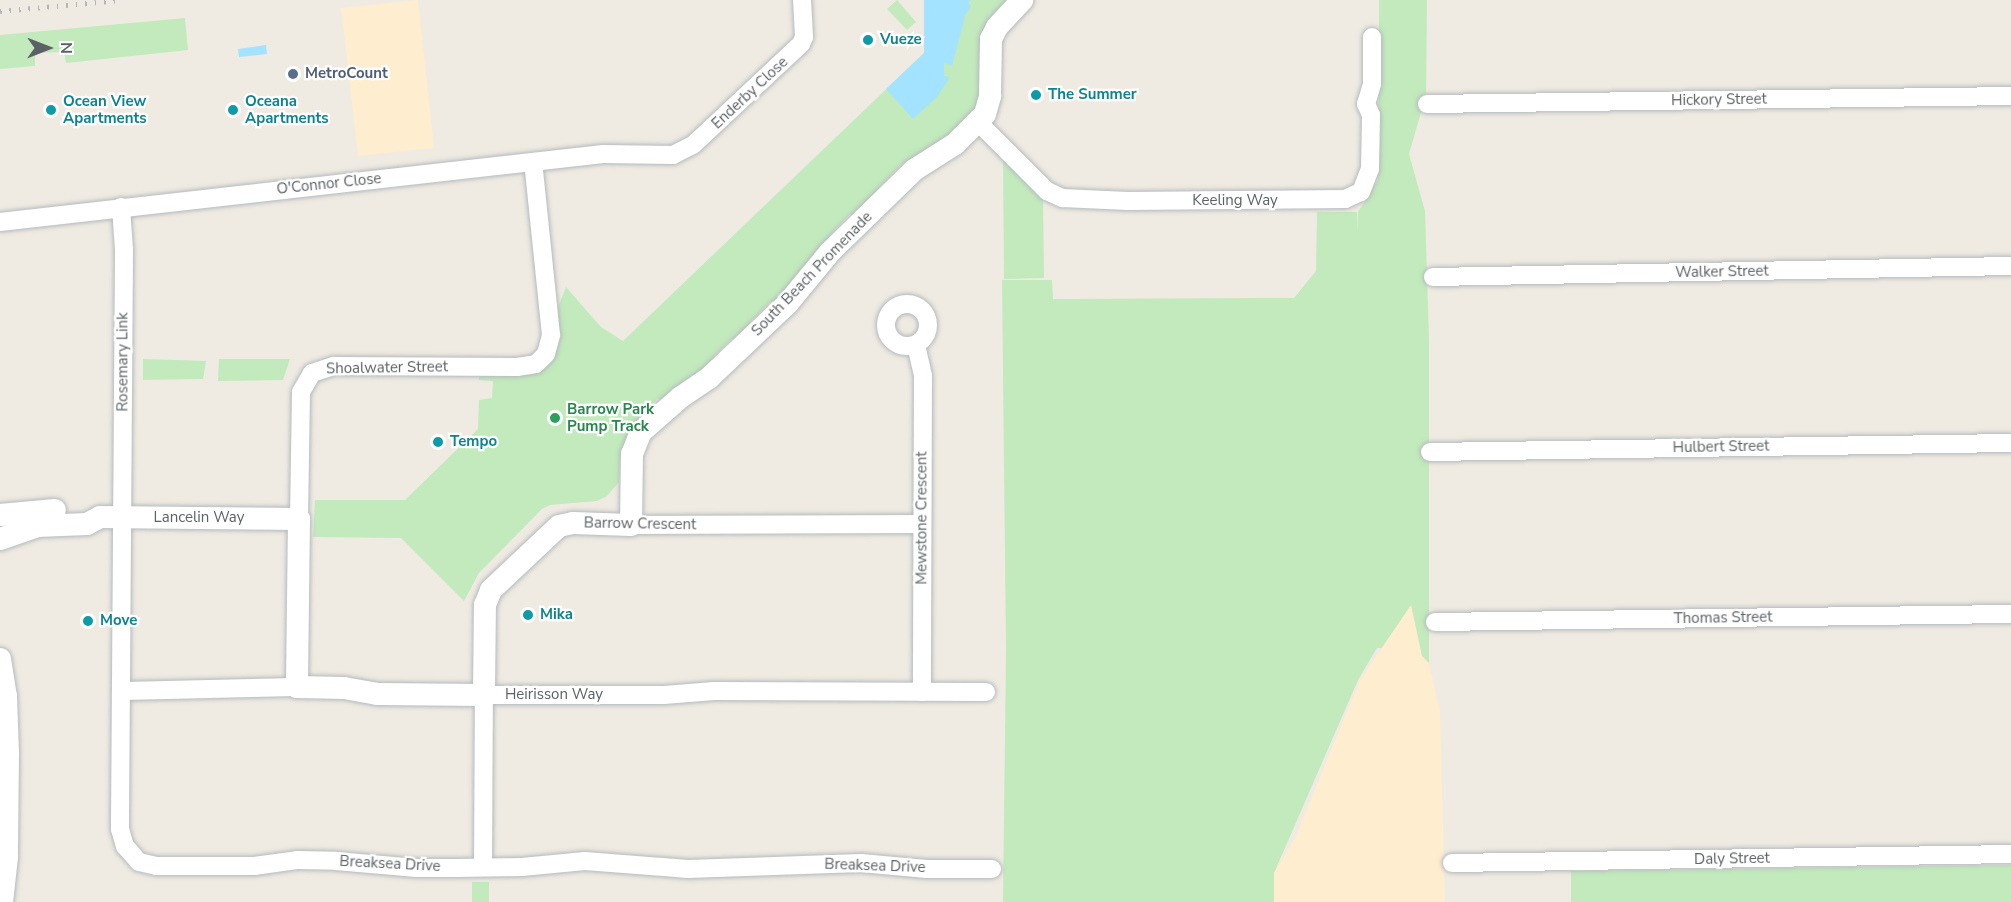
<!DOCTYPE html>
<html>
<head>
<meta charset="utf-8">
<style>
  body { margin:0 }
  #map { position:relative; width:2011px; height:902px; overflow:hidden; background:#efebe2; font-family:"Nunito Sans",sans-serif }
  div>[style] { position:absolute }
  .green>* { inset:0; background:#c2eabc }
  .sand>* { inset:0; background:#feedcf }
  .water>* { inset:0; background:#a3e3ff }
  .roads { filter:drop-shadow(0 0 2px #b5babe) drop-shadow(0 0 2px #b5babe) }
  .minor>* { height:18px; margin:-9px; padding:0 9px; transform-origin:9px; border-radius:9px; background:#fff }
  .minor>.ring { margin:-9px; padding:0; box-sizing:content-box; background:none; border:18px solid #fff; border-radius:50% }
  .tertiary>* { height:22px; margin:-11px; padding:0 11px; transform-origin:11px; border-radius:11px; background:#fff }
  .rail>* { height:4.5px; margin-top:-2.25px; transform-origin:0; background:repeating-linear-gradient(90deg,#b4b5b6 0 1.5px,transparent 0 9.5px) }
  .dots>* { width:16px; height:16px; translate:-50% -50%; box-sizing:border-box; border:3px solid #fff; border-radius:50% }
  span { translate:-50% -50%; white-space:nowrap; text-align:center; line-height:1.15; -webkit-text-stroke:4.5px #fff; paint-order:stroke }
  .culture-label { font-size:15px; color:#0d838f; font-weight:700 }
  .left { translate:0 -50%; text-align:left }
  .service-label { font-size:15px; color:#4e5e75; font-weight:700 }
  .street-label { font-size:15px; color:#5b6165 }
  .leisure-label { font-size:15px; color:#27864d; font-weight:700 }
  .north { position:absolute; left:18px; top:18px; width:60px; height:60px; -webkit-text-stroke:4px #fff; paint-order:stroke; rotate:90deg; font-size:16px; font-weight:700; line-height:24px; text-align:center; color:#5b6165 }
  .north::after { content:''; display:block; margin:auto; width:21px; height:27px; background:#5b6165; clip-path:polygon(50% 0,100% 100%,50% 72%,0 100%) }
</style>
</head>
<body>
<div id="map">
  <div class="green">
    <i style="clip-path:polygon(897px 0,916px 22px,907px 30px,887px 9px)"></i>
    <i style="clip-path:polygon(924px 0,1012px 0,982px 104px,958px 131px,901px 165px,879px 187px,878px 196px,856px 216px,850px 214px,830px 235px,829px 242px,776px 301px,769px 303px,750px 322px,750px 329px,740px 340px,731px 339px,714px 356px,712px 366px,665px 399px,657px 399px,639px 418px,639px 424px,629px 437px,620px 456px,619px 482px,607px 496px,597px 501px,550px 505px,542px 509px,479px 573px,464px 601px,401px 538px,313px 537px,315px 500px,405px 500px,478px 429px,479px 400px,492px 398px,493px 381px,479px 380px,479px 375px,553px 357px,559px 341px,557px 310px,566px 287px,601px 327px,623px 341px,924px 53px)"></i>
    <i style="clip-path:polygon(1379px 0,1427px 0,1426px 95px,1409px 154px,1425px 211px,1429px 340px,1429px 663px,1393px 648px,1377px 648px,1358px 680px,1274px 873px,1274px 902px,1003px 902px,1006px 649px,1002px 280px,1052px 280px,1053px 299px,1294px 298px,1316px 271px,1317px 212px,1357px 212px,1358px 231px,1358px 212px,1378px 180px)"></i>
    <i style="clip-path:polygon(185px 18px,188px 50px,66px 63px,64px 52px,35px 53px,35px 66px,0 69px,0 35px)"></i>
    <i style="clip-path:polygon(1003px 155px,1043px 198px,1044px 278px,1004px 279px)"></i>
    <i style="clip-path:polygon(143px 359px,206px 361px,203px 379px,143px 380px)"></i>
    <i style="clip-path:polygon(219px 359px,290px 359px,283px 380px,218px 381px)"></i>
    <i style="clip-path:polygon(2011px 865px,2011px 902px,1571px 902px,1571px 871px)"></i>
    <i style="clip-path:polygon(472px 882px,489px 882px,489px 902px,472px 902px)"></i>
  </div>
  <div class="sand">
    <i style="clip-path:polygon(418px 0,434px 148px,358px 156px,341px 8px)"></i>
    <i style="clip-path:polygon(1411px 605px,1422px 656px,1429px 663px,1440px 712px,1445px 902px,1274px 902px,1274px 873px,1295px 838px,1353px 697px,1362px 677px)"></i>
  </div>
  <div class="water">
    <i style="clip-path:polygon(924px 0,971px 0,968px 3px,971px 6px,965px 16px,952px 66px,944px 63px,944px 76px,950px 77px,937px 97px,913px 119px,886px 89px,924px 53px)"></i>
    <i style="clip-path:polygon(266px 45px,267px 54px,239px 57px,238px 49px)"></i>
  </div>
  <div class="roads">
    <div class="minor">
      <i style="left:1427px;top:104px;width:584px;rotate:-0.78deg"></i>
      <i style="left:978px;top:122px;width:98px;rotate:45deg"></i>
      <i style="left:1047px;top:191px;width:17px;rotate:25deg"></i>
      <i style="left:1062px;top:198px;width:66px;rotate:2.6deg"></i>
      <i style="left:1128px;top:201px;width:217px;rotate:-0.5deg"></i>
      <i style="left:1345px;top:199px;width:17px;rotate:-24deg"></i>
      <i style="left:1361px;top:192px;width:25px;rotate:-69deg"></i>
      <i style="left:1370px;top:169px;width:54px;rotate:-88.9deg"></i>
      <i style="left:1371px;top:115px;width:12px;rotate:-114deg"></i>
      <i style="left:1366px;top:104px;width:21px;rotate:-73deg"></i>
      <i style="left:1372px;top:84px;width:47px;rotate:-90deg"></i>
      <i style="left:121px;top:207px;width:43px;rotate:86deg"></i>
      <i style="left:124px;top:250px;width:579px;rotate:90.4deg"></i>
      <i style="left:120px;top:829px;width:18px;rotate:74deg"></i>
      <i style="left:125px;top:846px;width:21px;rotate:49deg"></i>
      <i style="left:139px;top:862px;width:17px;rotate:13deg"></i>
      <i style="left:156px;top:866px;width:98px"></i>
      <i style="left:254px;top:866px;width:43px;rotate:-7.9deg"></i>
      <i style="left:297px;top:860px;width:39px;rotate:1deg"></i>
      <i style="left:336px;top:861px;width:81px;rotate:4.9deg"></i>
      <i style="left:417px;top:868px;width:39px"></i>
      <i style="left:456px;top:868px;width:66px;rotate:-0.9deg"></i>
      <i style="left:522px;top:867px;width:63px;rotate:-5.4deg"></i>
      <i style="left:585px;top:861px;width:103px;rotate:4.4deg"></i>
      <i style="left:688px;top:869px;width:173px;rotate:-2deg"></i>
      <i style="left:861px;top:863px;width:66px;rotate:5.2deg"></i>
      <i style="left:927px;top:869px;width:65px"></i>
      <i style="left:0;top:222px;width:607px;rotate:-6.43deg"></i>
      <i style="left:603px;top:154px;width:70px;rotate:0.8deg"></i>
      <i style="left:673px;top:155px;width:22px;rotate:-27deg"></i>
      <i style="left:693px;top:145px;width:148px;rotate:-43.1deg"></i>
      <i style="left:801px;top:44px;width:8px;rotate:-67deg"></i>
      <i style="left:804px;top:37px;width:37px;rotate:-93deg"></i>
      <i style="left:1433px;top:277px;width:578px;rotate:-1.09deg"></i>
      <i class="ring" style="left:886px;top:304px;width:24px;height:24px"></i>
      <i style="left:916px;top:345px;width:32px;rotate:77deg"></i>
      <i style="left:923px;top:376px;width:316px;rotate:90.2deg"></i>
      <i style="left:1430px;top:452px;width:581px;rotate:-0.89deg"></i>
      <i style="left:299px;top:519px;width:127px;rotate:-89.1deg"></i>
      <i style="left:301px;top:392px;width:22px;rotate:-60deg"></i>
      <i style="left:312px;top:373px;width:23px;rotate:-18deg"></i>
      <i style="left:334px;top:366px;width:183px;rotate:0.3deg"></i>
      <i style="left:517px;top:367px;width:19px;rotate:-9deg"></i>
      <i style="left:536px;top:364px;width:14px;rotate:-45deg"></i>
      <i style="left:546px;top:354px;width:20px;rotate:-75deg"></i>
      <i style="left:551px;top:335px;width:174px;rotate:-95.9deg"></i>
      <i style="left:631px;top:525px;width:291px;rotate:-0.2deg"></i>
      <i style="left:1435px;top:622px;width:576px;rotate:-0.8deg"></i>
      <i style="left:122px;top:691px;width:175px;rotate:-1.3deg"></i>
      <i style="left:1452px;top:863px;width:559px;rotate:-0.92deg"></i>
      <i style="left:483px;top:867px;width:172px;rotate:-89.7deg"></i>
      <i style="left:484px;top:695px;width:180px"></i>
      <i style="left:664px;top:695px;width:50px;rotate:-4.6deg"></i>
      <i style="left:714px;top:691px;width:272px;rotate:0.2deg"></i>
    </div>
    <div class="tertiary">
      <i style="left:0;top:515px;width:55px;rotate:-5.2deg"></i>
      <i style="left:0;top:539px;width:39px;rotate:-19deg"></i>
      <i style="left:37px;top:526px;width:50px;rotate:-2.3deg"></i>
      <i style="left:87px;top:524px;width:15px;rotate:-28deg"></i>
      <i style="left:100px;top:517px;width:199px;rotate:0.6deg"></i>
      <i style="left:299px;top:519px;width:168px;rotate:90.7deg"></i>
      <i style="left:297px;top:687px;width:47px;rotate:1.2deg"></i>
      <i style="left:344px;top:688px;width:35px;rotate:10deg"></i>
      <i style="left:378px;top:694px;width:106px;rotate:0.5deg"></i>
      <i style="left:484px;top:695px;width:90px;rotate:-89.4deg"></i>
      <i style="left:485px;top:605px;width:16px;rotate:-68deg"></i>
      <i style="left:491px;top:590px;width:93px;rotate:-43.3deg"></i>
      <i style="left:559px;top:526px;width:14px;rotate:-12deg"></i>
      <i style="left:573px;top:523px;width:58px;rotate:2deg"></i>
      <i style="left:631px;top:525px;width:71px;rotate:-89.2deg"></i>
      <i style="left:632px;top:454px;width:24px;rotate:-68deg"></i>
      <i style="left:641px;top:432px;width:53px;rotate:-41.2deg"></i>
      <i style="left:681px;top:397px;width:34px;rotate:-34deg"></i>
      <i style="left:709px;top:378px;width:109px;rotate:-43.5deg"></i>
      <i style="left:788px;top:303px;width:66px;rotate:-50.5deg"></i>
      <i style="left:830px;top:252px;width:117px;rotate:-44.3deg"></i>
      <i style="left:914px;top:170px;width:49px;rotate:-32.4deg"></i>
      <i style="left:955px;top:144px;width:42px;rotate:-45deg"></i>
      <i style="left:985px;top:114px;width:19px;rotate:-74deg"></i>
      <i style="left:990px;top:96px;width:57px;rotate:-89deg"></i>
      <i style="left:991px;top:39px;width:13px;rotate:-63deg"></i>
      <i style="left:997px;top:27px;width:37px;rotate:-47deg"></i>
      <i style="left:0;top:659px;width:37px;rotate:81deg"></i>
      <i style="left:6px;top:696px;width:58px;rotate:88deg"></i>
      <i style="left:8px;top:754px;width:103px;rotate:90.6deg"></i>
      <i style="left:7px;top:857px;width:45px;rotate:96.3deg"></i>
    </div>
  </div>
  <div class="rail">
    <i style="left:0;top:11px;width:121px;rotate:-5.2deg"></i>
  </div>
  <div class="dots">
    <i style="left:868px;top:40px;background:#0f9aa8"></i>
    <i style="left:293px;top:74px;background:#5c6f8a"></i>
    <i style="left:1036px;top:95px;background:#0f9aa8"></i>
    <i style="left:51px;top:110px;background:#0f9aa8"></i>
    <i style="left:233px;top:110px;background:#0f9aa8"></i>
    <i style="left:555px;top:418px;background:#2e9e5b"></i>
    <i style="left:438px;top:442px;background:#0f9aa8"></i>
    <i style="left:528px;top:615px;background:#0f9aa8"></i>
    <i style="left:88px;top:621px;background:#0f9aa8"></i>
  </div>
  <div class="culture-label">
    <span class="left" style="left:880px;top:40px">Vueze</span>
    <span class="left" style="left:1048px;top:95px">The Summer</span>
    <span class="left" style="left:63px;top:110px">Ocean View<br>Apartments</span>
    <span class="left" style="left:245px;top:110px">Oceana<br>Apartments</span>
    <span class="left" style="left:450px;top:442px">Tempo</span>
    <span class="left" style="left:540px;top:615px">Mika</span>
    <span class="left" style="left:100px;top:621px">Move</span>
  </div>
  <div class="service-label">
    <span class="left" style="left:305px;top:74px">MetroCount</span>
  </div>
  <div class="street-label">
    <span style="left:750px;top:93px;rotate:-43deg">Enderby Close</span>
    <span style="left:1719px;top:100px;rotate:-1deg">Hickory Street</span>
    <span style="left:329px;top:184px;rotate:-6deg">O'Connor Close</span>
    <span style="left:1235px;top:201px">Keeling Way</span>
    <span style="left:1722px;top:272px;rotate:-1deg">Walker Street</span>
    <span style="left:812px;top:274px;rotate:-46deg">South Beach Promenade</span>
    <span style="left:123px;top:362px;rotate:-90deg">Rosemary Link</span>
    <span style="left:387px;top:368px;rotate:-1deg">Shoalwater Street</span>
    <span style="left:1721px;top:447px;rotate:-1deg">Hulbert Street</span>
    <span style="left:199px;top:518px">Lancelin Way</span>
    <span style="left:922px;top:518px;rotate:-90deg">Mewstone Crescent</span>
    <span style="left:640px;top:524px;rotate:1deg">Barrow Crescent</span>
    <span style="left:1723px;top:618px;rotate:-1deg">Thomas Street</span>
    <span style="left:554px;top:695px">Heirisson Way</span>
    <span style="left:1732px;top:859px;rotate:-1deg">Daly Street</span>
    <span style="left:390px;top:864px;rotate:3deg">Breaksea Drive</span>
    <span style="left:875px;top:866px;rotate:2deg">Breaksea Drive</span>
  </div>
  <div class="leisure-label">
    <span class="left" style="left:567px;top:418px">Barrow Park<br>Pump Track</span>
  </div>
  <div class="north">N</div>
</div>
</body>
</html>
